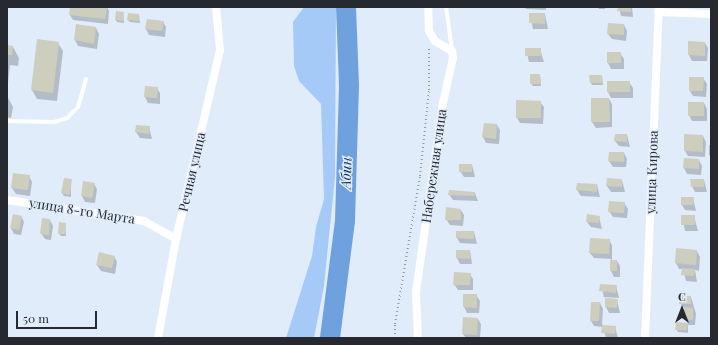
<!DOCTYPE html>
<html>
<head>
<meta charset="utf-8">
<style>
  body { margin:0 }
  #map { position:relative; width:718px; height:345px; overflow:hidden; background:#e1ecfa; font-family:"Playfair Display",serif }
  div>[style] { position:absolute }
  .green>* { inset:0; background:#a6caf8 }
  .shadow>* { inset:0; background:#0003 }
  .river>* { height:20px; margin:-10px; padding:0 10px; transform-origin:10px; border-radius:10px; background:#70a1df }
  .building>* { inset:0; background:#cecebe }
  .path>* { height:2px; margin-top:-1px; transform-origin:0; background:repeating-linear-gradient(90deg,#9199a4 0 1px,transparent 0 4px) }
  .lane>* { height:4px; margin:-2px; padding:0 2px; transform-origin:2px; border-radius:2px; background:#fff }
  .street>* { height:8px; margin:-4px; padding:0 4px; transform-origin:4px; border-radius:4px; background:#fff }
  span { translate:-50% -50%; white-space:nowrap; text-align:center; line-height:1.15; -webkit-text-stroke:3px #e1ecfa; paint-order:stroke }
  .street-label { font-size:13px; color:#262a30 }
  .water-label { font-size:14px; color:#0e3058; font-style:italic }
  .frame { position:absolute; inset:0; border:8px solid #262a30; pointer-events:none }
  .north { position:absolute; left:662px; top:289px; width:40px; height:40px; -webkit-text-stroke:3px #e1ecfa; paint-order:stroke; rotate:0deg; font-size:11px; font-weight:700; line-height:16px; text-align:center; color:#262a30 }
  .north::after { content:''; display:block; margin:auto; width:14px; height:18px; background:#262a30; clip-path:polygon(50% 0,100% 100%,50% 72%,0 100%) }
  .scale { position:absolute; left:16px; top:311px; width:81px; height:18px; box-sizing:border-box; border:2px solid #262a30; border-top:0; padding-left:5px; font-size:12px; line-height:14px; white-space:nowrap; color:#262a30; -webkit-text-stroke:3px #e1ecfa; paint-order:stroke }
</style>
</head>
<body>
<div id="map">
  <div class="green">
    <i style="clip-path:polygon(304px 7px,336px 7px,335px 177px,324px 286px,314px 338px,286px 338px,312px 256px,316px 227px,324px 199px,321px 104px,299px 81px,294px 66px,293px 22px)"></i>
  </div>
  <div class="shadow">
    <i style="clip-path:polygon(71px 7px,107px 7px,109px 11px,108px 24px,73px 20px,70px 15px)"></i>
    <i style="clip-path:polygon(525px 7px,546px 7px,546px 10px,526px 9px)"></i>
    <i style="clip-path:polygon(598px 7px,605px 7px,605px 9px,599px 9px)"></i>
    <i style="clip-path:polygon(619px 7px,632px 7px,633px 17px,621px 16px)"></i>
    <i style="clip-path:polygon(123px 13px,124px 23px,117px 22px,116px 20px)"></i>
    <i style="clip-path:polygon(530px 14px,545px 14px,548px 29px,533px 29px)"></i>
    <i style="clip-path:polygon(139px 15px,140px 23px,130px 22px,128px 20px)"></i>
    <i style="clip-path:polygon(163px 22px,166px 27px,165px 37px,149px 35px,146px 29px)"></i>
    <i style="clip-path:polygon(624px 25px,627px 31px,626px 41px,612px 39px,608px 34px)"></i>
    <i style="clip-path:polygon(96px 28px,99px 34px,97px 49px,78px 46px,75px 40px)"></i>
    <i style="clip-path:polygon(38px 40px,58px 43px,63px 51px,57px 101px,37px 99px,32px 90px)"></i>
    <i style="clip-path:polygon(705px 43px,708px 48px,707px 61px,692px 61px,689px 55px)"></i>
    <i style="clip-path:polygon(7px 46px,13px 47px,19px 58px,18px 66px,10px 65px,7px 92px)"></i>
    <i style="clip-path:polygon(526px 49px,540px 49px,544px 62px,529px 62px)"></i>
    <i style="clip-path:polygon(608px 53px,620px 53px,624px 59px,624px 69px,611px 69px,608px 63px)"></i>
    <i style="clip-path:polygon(540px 75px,541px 86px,533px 86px,531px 83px)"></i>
    <i style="clip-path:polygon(602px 76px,603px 85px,592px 85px,591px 83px)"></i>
    <i style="clip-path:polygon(703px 78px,707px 84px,706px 97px,693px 96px,690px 91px)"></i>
    <i style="clip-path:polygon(608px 82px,629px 82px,633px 88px,633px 98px,611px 98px,608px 92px)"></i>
    <i style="clip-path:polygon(157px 88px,160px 93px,160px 104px,148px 103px,145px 97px)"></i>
    <i style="clip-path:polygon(7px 96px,13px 107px,11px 118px,7px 117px)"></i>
    <i style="clip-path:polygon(592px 99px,609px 99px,612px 104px,612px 127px,596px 128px,592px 122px)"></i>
    <i style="clip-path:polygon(540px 102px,544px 107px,543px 124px,520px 123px,517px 118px)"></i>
    <i style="clip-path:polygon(704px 103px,707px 109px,707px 121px,692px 121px,689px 115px)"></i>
    <i style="clip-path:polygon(497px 125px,500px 130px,499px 144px,486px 143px,483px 137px)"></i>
    <i style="clip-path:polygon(149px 127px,152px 139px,140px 138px,136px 132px)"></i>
    <i style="clip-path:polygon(627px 135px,630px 147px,619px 146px,615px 141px)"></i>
    <i style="clip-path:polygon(703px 136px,706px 142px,705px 157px,688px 156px,685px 151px)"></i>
    <i style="clip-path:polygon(709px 145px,711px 145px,711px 157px,709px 155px)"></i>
    <i style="clip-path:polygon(624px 153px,627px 159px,626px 167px,613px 167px,609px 161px)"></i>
    <i style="clip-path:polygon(684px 159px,699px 160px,702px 166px,701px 175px,687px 174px,684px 168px)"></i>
    <i style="clip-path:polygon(472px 165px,475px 177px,464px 177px,460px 171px)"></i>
    <i style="clip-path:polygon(29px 176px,32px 182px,30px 196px,16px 194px,12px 188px)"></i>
    <i style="clip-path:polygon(71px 180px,71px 197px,64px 196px,62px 193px)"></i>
    <i style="clip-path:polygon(622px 180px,625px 192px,611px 192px,607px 186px)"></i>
    <i style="clip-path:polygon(704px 180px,707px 192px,695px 192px,692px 186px)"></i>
    <i style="clip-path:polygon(94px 184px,97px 189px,95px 203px,85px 202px,82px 196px)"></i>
    <i style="clip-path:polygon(597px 185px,600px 197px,581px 196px,577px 190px)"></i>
    <i style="clip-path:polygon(475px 193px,478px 201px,453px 200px,449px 194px)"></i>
    <i style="clip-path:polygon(693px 198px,696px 211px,685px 210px,682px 205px)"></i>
    <i style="clip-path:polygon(624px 203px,628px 209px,627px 218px,613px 217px,609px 211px)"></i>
    <i style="clip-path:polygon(461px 210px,464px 215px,463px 226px,450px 225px,446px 219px)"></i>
    <i style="clip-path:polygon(21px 216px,24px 222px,21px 235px,14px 234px,11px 228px)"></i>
    <i style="clip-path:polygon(682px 216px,694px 216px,698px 231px,685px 231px)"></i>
    <i style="clip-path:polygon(599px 217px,602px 229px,591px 227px,587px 222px)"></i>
    <i style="clip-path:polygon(50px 220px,53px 226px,51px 240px,45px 239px,41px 233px)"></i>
    <i style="clip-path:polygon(65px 224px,66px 236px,61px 236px,59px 233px)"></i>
    <i style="clip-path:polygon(474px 232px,477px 244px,460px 243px,457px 238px)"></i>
    <i style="clip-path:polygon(609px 240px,612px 245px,612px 261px,617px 261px,620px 266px,620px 277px,614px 277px,611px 271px,611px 259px,594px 258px,590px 253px)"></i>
    <i style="clip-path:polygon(677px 249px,697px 251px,700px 257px,699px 271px,695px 270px,697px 282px,686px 281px,683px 269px,679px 269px,676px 263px)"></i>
    <i style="clip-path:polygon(457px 251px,470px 251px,472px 264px,460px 264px,457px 258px)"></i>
    <i style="clip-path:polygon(114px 256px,117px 262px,115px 274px,101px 271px,97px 265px)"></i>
    <i style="clip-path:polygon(470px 274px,473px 279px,473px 290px,458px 290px,454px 284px)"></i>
    <i style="clip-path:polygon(601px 285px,616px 286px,619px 298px,604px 297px)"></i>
    <i style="clip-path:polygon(464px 295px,476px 295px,480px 301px,479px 313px,467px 313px,464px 307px)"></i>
    <i style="clip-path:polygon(691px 297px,696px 314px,695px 325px,688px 325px,688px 333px,678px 332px,676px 329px,688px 324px,685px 319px,685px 309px,680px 303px)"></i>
    <i style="clip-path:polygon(617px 300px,620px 313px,609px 313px,606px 307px)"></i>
    <i style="clip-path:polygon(600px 303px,603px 309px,602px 326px,615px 327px,618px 338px,606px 338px,603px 327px,594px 326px,591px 321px)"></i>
    <i style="clip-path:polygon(478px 319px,481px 324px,480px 338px,466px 338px,463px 334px)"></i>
  </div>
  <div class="river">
    <i style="left:330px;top:338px;width:118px;rotate:-82.7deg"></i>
    <i style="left:345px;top:221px;width:136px;rotate:-88.3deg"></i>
    <i style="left:349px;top:85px;width:78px;rotate:-92.2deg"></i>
  </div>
  <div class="building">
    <i style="clip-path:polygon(70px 7px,107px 7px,105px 19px,69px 15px)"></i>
    <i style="clip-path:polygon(618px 7px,631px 7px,631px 12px,617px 11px)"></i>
    <i style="clip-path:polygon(116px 11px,124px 12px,123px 21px,115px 20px)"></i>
    <i style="clip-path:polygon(128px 13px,139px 14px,139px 21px,127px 20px)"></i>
    <i style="clip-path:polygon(529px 13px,545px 13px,545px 24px,529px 23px)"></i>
    <i style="clip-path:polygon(147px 19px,164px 21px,162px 31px,145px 29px)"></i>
    <i style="clip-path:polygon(608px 23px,624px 24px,624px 35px,607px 34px)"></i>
    <i style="clip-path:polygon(76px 24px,96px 27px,94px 44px,74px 40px)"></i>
    <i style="clip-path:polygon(37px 39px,59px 42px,53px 93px,31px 90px)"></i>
    <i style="clip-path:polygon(688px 41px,705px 42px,705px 56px,688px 55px)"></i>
    <i style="clip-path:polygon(7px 45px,13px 46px,12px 55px,7px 55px)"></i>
    <i style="clip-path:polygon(525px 48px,541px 48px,541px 56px,525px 56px)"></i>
    <i style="clip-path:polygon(607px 52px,621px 52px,621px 63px,607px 63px)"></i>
    <i style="clip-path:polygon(530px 74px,540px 74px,541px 84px,530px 84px)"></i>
    <i style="clip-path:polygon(589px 75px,602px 75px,602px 83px,590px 83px)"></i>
    <i style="clip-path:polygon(689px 77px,704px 77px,703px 91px,689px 91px)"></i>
    <i style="clip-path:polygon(607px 81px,630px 81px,630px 92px,607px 92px)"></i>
    <i style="clip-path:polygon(145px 86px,158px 87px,157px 98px,144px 97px)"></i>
    <i style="clip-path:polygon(591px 98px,609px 98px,610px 122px,591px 122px)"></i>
    <i style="clip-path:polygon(516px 100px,541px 101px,541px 118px,516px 118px)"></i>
    <i style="clip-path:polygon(688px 102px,704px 102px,704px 116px,688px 116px)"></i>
    <i style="clip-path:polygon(484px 123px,497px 124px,496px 139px,482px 137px)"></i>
    <i style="clip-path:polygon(136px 125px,150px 126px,149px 134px,135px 132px)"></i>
    <i style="clip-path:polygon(615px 134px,627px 134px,627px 142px,614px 141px)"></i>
    <i style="clip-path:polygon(684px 134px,703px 135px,703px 152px,684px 151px)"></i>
    <i style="clip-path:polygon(609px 152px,624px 152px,624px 162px,608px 161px)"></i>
    <i style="clip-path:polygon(684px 158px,699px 159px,699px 169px,683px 168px)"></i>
    <i style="clip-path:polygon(459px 164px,472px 164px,472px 172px,459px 172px)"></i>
    <i style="clip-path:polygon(13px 173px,30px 175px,28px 190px,11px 188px)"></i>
    <i style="clip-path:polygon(64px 178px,72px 179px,70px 195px,61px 193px)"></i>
    <i style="clip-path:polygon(607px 178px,622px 179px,622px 187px,606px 186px)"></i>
    <i style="clip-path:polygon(690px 179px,704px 179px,704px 187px,691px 187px)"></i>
    <i style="clip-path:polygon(83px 181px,95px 183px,92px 198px,81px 196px)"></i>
    <i style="clip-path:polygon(577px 183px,597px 184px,597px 192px,576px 190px)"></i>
    <i style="clip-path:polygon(449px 190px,475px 192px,475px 196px,448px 195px)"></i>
    <i style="clip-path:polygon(681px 197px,694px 197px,693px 205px,681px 205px)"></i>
    <i style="clip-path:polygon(609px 201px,625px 202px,624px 213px,608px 212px)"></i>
    <i style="clip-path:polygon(446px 207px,461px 209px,461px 220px,445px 220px)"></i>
    <i style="clip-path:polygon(13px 214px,22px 216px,19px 230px,10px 228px)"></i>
    <i style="clip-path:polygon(587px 214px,600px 216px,599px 223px,586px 222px)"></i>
    <i style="clip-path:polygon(681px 215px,695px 215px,695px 225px,681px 225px)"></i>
    <i style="clip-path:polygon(42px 218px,50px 219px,49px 235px,40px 234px)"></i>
    <i style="clip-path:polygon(59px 222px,66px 223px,65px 234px,58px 234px)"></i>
    <i style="clip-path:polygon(456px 231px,474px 231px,474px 239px,456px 238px)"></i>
    <i style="clip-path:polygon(590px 238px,610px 239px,609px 254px,589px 253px)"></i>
    <i style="clip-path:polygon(676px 248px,697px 250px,696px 265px,675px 263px)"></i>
    <i style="clip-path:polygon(456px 250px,470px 250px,470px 259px,456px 258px)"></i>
    <i style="clip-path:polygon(99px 252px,115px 256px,112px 268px,96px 265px)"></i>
    <i style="clip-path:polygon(610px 260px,617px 260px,617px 271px,610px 271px)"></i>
    <i style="clip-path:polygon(682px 268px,695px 269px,694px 276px,681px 275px)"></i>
    <i style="clip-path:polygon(454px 272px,471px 273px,470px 285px,453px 285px)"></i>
    <i style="clip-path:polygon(600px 284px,617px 285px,616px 293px,599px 291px)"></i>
    <i style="clip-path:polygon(463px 294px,477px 294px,477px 308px,463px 307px)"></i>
    <i style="clip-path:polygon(680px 295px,691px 296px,691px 304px,679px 304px)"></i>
    <i style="clip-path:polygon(605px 298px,618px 299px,617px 308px,605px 307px)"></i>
    <i style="clip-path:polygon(591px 302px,600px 302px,599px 321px,590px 321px)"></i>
    <i style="clip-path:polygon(684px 307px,693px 308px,693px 320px,684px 319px)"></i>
    <i style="clip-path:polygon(463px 317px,478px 318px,477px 335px,462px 334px)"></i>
    <i style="clip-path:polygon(676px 322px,688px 323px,687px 330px,675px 330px)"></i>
    <i style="clip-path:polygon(602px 325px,616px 326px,615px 334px,601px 333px)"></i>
  </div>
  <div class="path">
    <i style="left:395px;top:338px;width:14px;rotate:-90deg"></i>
    <i style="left:395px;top:324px;width:150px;rotate:-80.4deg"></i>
    <i style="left:420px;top:176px;width:86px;rotate:-84deg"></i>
    <i style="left:429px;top:90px;width:42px;rotate:-90deg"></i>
  </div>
  <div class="lane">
    <i style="left:446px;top:7px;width:43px;rotate:82.1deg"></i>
    <i style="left:7px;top:121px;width:47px;rotate:1.2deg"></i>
    <i style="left:54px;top:122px;width:14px;rotate:-17deg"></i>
    <i style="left:67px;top:118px;width:16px;rotate:-45deg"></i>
    <i style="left:78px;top:107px;width:29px;rotate:-74deg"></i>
  </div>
  <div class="street">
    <i style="left:658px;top:12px;width:53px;rotate:2.2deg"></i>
    <i style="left:7px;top:200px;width:139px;rotate:8.7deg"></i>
    <i style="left:144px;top:221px;width:37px;rotate:29deg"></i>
    <i style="left:158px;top:338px;width:101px;rotate:-79.7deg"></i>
    <i style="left:176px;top:239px;width:194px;rotate:-76.9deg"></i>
    <i style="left:220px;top:50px;width:43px;rotate:-95.3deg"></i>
    <i style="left:418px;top:338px;width:46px;rotate:-92.5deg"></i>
    <i style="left:416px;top:292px;width:191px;rotate:-81.9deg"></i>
    <i style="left:443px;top:103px;width:46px;rotate:-77.5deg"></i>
    <i style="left:453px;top:58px;width:7px;rotate:-98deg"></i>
    <i style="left:452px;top:51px;width:20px;rotate:-150deg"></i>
    <i style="left:435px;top:41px;width:12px;rotate:-121deg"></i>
    <i style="left:429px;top:31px;width:24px;rotate:-92deg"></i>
    <i style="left:645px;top:338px;width:331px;rotate:-87.6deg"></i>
  </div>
  <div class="street-label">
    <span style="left:434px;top:166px;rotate:-82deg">Набережная улица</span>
    <span style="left:192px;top:172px;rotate:-77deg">Речная улица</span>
    <span style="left:652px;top:172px;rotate:-88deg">улица Кирова</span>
    <span style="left:82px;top:211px;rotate:9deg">улица 8-го Марта</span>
  </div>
  <div class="water-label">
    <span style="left:346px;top:173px;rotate:-88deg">Абин</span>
  </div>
  <div class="frame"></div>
  <div class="north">С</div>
  <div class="scale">50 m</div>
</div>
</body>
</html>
